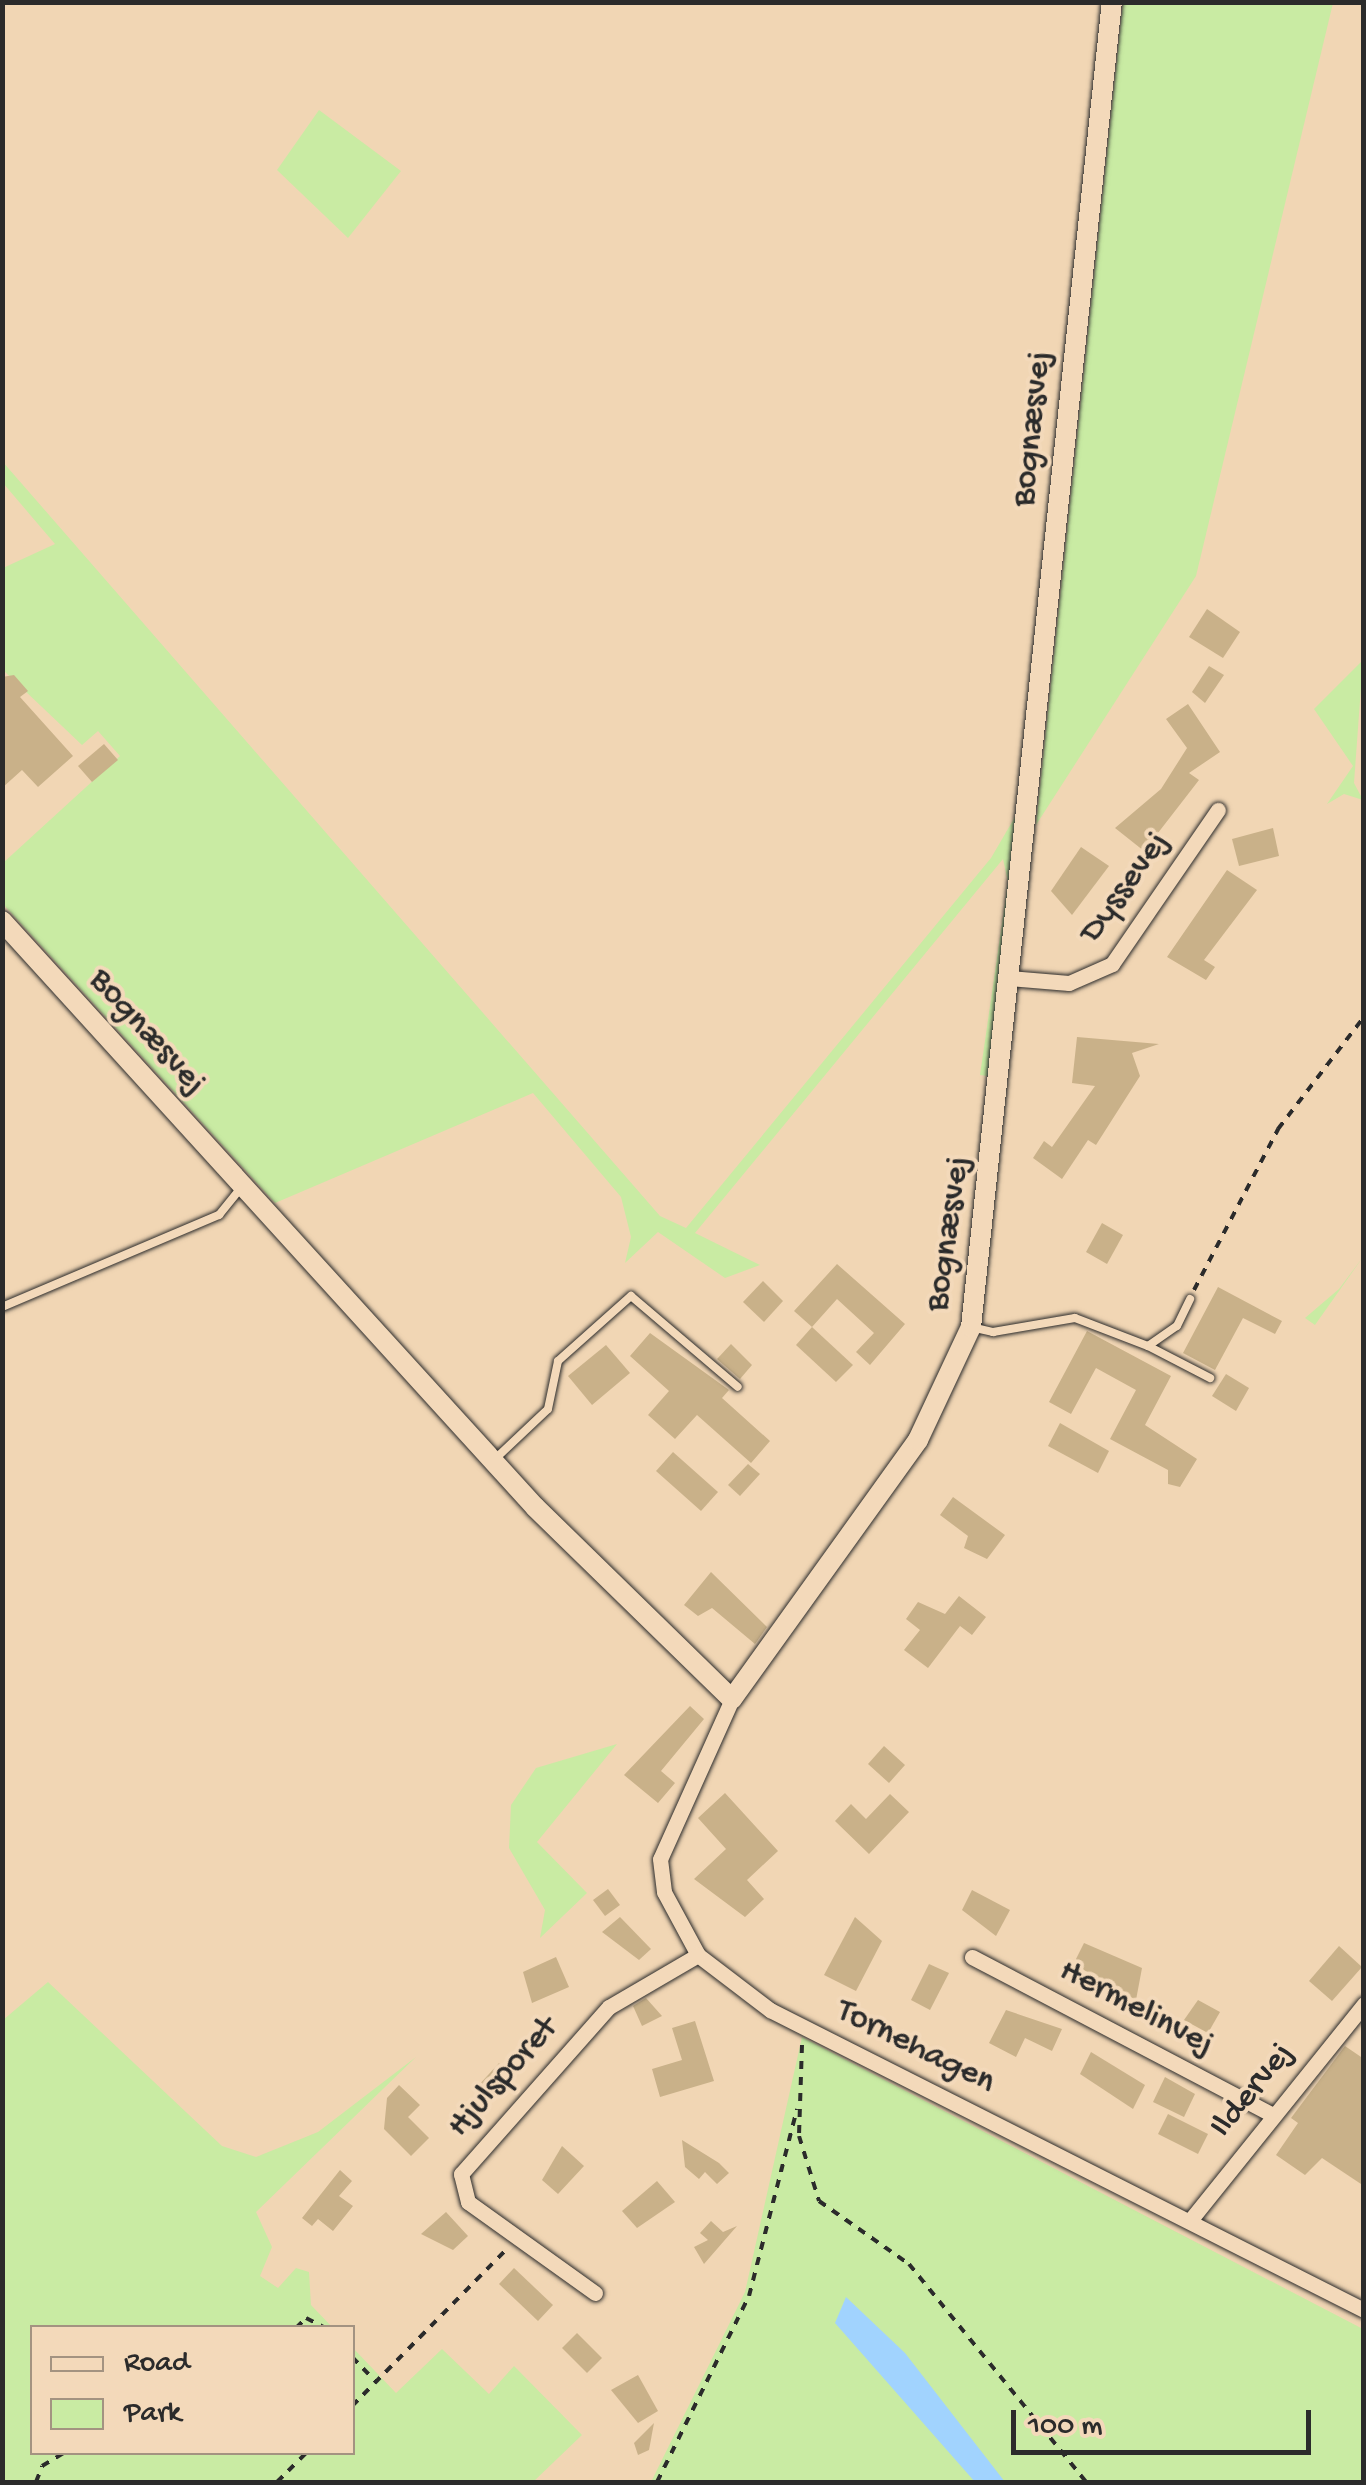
<!DOCTYPE html>
<html>
<head>
<meta charset="utf-8">
<style>
  body { margin:0 }
  #map { position:relative; width:1366px; height:2485px; overflow:hidden; background:#f1d6b4; font-family:"Gochi Hand",sans-serif }
  div>[style] { position:absolute }
  .green>* { inset:0; background:#c9eba3 }
  .water>* { inset:0; background:#a1d3fe }
  .building>* { inset:0; background:#c9b189 }
  .path>* { height:4px; margin-top:-2px; transform-origin:0; background:repeating-linear-gradient(90deg,#2b2b2b 0 8px,transparent 0 16px) }
  .roads { filter:drop-shadow(0 0 2px #2b2b2b) drop-shadow(0 0 2px #2b2b2b) }
  .service>* { height:8px; margin:-4px; padding:0 4px; transform-origin:4px; border-radius:4px; background:#f3d9ba }
  .minor>* { height:15px; margin:-7.5px; padding:0 7.5px; transform-origin:7.5px; border-radius:7.5px; background:#f3d9ba }
  .tertiary>* { height:20px; margin:-10px; padding:0 10px; transform-origin:10px; border-radius:10px; background:#f3d9ba }
  span { translate:-50% -50%; white-space:nowrap; text-align:center; line-height:1.15; -webkit-text-stroke:8px #f3d9ba; paint-order:stroke }
  .street-label { font-size:35px; color:#2b2b2b }
  .frame { position:absolute; inset:0; border:5px solid #2b2b2b; pointer-events:none }
  .legend { position:absolute; left:30px; top:2325px; width:325px; height:130px; box-sizing:border-box; background:#f3d9ba; border:2px solid #a39381; margin:0; padding:12px 18px; list-style:none; font-size:30px; color:#2b2b2b }
  .legend li { display:flex; align-items:center; gap:20px; height:50px }
  .legend b { width:50px; border:2px solid #a39381 }
  .scale { position:absolute; left:1011px; top:2410px; width:300px; height:45px; box-sizing:border-box; border:5px solid #2b2b2b; border-top:0; padding-left:12px; font-size:30px; line-height:35px; white-space:nowrap; color:#2b2b2b; -webkit-text-stroke:8px #f3d9ba; paint-order:stroke }
</style>
</head>
<body>
<div id="map">
  <div class="green">
    <i style="clip-path:polygon(1123px 3px,1333px 3px,1196px 576px,1036px 825px)"></i>
    <i style="clip-path:polygon(319px 110px,401px 171px,348px 238px,277px 170px)"></i>
    <i style="clip-path:polygon(2px 461px,660px 1216px,686px 1228px,991px 858px,1019px 810px,994px 1077px,980px 1075px,1008px 882px,1003px 859px,695px 1233px,760px 1265px,725px 1278px,658px 1232px,625px 1263px,631px 1237px,621px 1197px,533px 1093px,275px 1203px,3px 904px,3px 863px,120px 756px,98px 731px,82px 745px,3px 670px,3px 568px,55px 544px,3px 483px)"></i>
    <i style="clip-path:polygon(1363px 660px,1354px 783px,1363px 800px,1344px 794px,1327px 804px,1353px 766px,1314px 709px)"></i>
    <i style="clip-path:polygon(1363px 1257px,1315px 1325px,1305px 1318px,1339px 1289px)"></i>
    <i style="clip-path:polygon(617px 1744px,537px 1842px,587px 1893px,540px 1938px,545px 1910px,509px 1848px,511px 1805px,536px 1768px)"></i>
    <i style="clip-path:polygon(48px 1982px,222px 2146px,256px 2157px,318px 2132px,416px 2057px,256px 2212px,272px 2247px,260px 2276px,278px 2288px,296px 2268px,309px 2272px,311px 2305px,332px 2327px,32px 2328px,32px 2452px,352px 2452px,353px 2348px,396px 2393px,442px 2349px,489px 2394px,514px 2366px,582px 2435px,533px 2482px,3px 2482px,3px 2020px)"></i>
    <i style="clip-path:polygon(802px 2037px,1363px 2329px,1363px 2482px,651px 2482px,745px 2292px)"></i>
  </div>
  <div class="water">
    <i style="clip-path:polygon(846px 2297px,905px 2353px,1005px 2482px,975px 2482px,835px 2323px)"></i>
  </div>
  <div class="building">
    <i style="clip-path:polygon(1207px 609px,1240px 632px,1223px 658px,1189px 637px)"></i>
    <i style="clip-path:polygon(1209px 666px,1224px 675px,1205px 703px,1192px 692px)"></i>
    <i style="clip-path:polygon(14px 675px,28px 691px,20px 697px,73px 756px,38px 787px,22px 770px,2px 788px,2px 677px)"></i>
    <i style="clip-path:polygon(1188px 704px,1220px 752px,1189px 773px,1199px 780px,1144px 851px,1115px 828px,1161px 789px,1187px 748px,1166px 719px)"></i>
    <i style="clip-path:polygon(104px 744px,118px 760px,92px 782px,78px 766px)"></i>
    <i style="clip-path:polygon(1273px 828px,1279px 856px,1239px 866px,1232px 839px)"></i>
    <i style="clip-path:polygon(1081px 847px,1109px 866px,1072px 915px,1051px 891px)"></i>
    <i style="clip-path:polygon(1227px 870px,1257px 890px,1204px 960px,1215px 967px,1206px 980px,1167px 957px)"></i>
    <i style="clip-path:polygon(1077px 1037px,1159px 1044px,1132px 1053px,1140px 1076px,1096px 1145px,1088px 1140px,1062px 1179px,1033px 1158px,1044px 1141px,1052px 1147px,1095px 1086px,1072px 1083px)"></i>
    <i style="clip-path:polygon(1102px 1223px,1123px 1235px,1107px 1264px,1086px 1252px)"></i>
    <i style="clip-path:polygon(837px 1264px,905px 1324px,870px 1365px,856px 1352px,874px 1333px,837px 1299px,812px 1327px,794px 1311px)"></i>
    <i style="clip-path:polygon(763px 1281px,783px 1301px,764px 1322px,743px 1302px)"></i>
    <i style="clip-path:polygon(1218px 1287px,1282px 1321px,1275px 1334px,1243px 1318px,1215px 1370px,1183px 1353px)"></i>
    <i style="clip-path:polygon(812px 1327px,853px 1365px,836px 1382px,796px 1345px)"></i>
    <i style="clip-path:polygon(1087px 1331px,1171px 1376px,1145px 1425px,1197px 1459px,1180px 1487px,1168px 1484px,1168px 1470px,1110px 1439px,1136px 1390px,1096px 1368px,1071px 1414px,1049px 1402px)"></i>
    <i style="clip-path:polygon(650px 1333px,729px 1390px,722px 1398px,770px 1441px,751px 1463px,697px 1415px,675px 1439px,648px 1415px,669px 1391px,630px 1356px)"></i>
    <i style="clip-path:polygon(731px 1344px,752px 1365px,740px 1379px,717px 1359px)"></i>
    <i style="clip-path:polygon(606px 1345px,630px 1373px,592px 1405px,568px 1376px)"></i>
    <i style="clip-path:polygon(1226px 1374px,1249px 1388px,1236px 1411px,1212px 1396px)"></i>
    <i style="clip-path:polygon(1060px 1423px,1109px 1451px,1098px 1473px,1048px 1446px)"></i>
    <i style="clip-path:polygon(673px 1452px,718px 1492px,701px 1511px,656px 1471px)"></i>
    <i style="clip-path:polygon(748px 1464px,760px 1474px,740px 1496px,728px 1485px)"></i>
    <i style="clip-path:polygon(953px 1497px,1005px 1535px,987px 1559px,964px 1548px,968px 1536px,940px 1515px)"></i>
    <i style="clip-path:polygon(711px 1572px,767px 1627px,755px 1644px,712px 1608px,698px 1616px,684px 1605px)"></i>
    <i style="clip-path:polygon(959px 1596px,986px 1617px,972px 1635px,960px 1626px,928px 1668px,904px 1650px,920px 1630px,906px 1619px,918px 1602px,945px 1614px)"></i>
    <i style="clip-path:polygon(690px 1706px,704px 1719px,661px 1771px,675px 1783px,658px 1803px,624px 1775px)"></i>
    <i style="clip-path:polygon(884px 1746px,905px 1765px,889px 1783px,868px 1764px)"></i>
    <i style="clip-path:polygon(725px 1793px,778px 1851px,747px 1880px,764px 1899px,745px 1917px,694px 1879px,726px 1849px,698px 1818px)"></i>
    <i style="clip-path:polygon(890px 1794px,909px 1812px,869px 1854px,835px 1821px,851px 1804px,866px 1819px)"></i>
    <i style="clip-path:polygon(608px 1889px,620px 1905px,605px 1916px,593px 1900px)"></i>
    <i style="clip-path:polygon(972px 1890px,1010px 1910px,996px 1936px,962px 1910px)"></i>
    <i style="clip-path:polygon(620px 1917px,651px 1949px,639px 1960px,602px 1932px)"></i>
    <i style="clip-path:polygon(855px 1917px,882px 1941px,856px 1991px,824px 1975px)"></i>
    <i style="clip-path:polygon(1084px 1943px,1142px 1968px,1136px 2000px,1084px 1970px,1076px 1959px)"></i>
    <i style="clip-path:polygon(1339px 1946px,1362px 1967px,1332px 2001px,1309px 1981px)"></i>
    <i style="clip-path:polygon(556px 1957px,569px 1987px,532px 2003px,523px 1972px)"></i>
    <i style="clip-path:polygon(929px 1964px,949px 1973px,930px 2010px,911px 2000px)"></i>
    <i style="clip-path:polygon(646px 1998px,662px 2016px,642px 2026px,633px 2006px)"></i>
    <i style="clip-path:polygon(1198px 2000px,1220px 2012px,1208px 2033px,1184px 2020px)"></i>
    <i style="clip-path:polygon(1006px 2010px,1062px 2029px,1052px 2051px,1025px 2038px,1016px 2057px,989px 2043px)"></i>
    <i style="clip-path:polygon(695px 2021px,714px 2081px,660px 2097px,652px 2069px,682px 2060px,672px 2028px)"></i>
    <i style="clip-path:polygon(1345px 2046px,1364px 2059px,1364px 2186px,1322px 2158px,1305px 2175px,1276px 2155px,1298px 2123px,1291px 2118px)"></i>
    <i style="clip-path:polygon(1091px 2052px,1145px 2085px,1133px 2109px,1080px 2074px)"></i>
    <i style="clip-path:polygon(499px 2063px,512px 2076px,492px 2098px,478px 2086px)"></i>
    <i style="clip-path:polygon(1165px 2077px,1195px 2094px,1184px 2117px,1153px 2102px)"></i>
    <i style="clip-path:polygon(399px 2085px,420px 2105px,408px 2117px,429px 2138px,411px 2156px,384px 2129px,387px 2098px)"></i>
    <i style="clip-path:polygon(1168px 2114px,1208px 2134px,1198px 2154px,1158px 2134px)"></i>
    <i style="clip-path:polygon(682px 2140px,719px 2163px,729px 2173px,717px 2184px,705px 2172px,699px 2179px,685px 2167px)"></i>
    <i style="clip-path:polygon(562px 2146px,584px 2166px,558px 2194px,542px 2180px)"></i>
    <i style="clip-path:polygon(340px 2170px,352px 2181px,339px 2196px,353px 2206px,333px 2231px,318px 2219px,312px 2226px,302px 2218px)"></i>
    <i style="clip-path:polygon(657px 2181px,675px 2202px,637px 2228px,622px 2211px)"></i>
    <i style="clip-path:polygon(446px 2212px,468px 2236px,453px 2250px,421px 2234px)"></i>
    <i style="clip-path:polygon(711px 2221px,723px 2232px,737px 2226px,704px 2264px,694px 2247px,708px 2240px,700px 2233px)"></i>
    <i style="clip-path:polygon(514px 2268px,553px 2305px,538px 2321px,499px 2284px)"></i>
    <i style="clip-path:polygon(577px 2333px,602px 2358px,587px 2373px,562px 2348px)"></i>
    <i style="clip-path:polygon(638px 2375px,658px 2411px,638px 2423px,611px 2390px)"></i>
    <i style="clip-path:polygon(654px 2423px,649px 2450px,638px 2455px,634px 2443px)"></i>
  </div>
  <div class="path">
    <i style="left:1194px;top:1290px;width:182px;rotate:-62.4deg"></i>
    <i style="left:1278px;top:1129px;width:141px;rotate:-52.5deg"></i>
    <i style="left:802px;top:2045px;width:91px;rotate:91.9deg"></i>
    <i style="left:799px;top:2136px;width:68px;rotate:72.9deg"></i>
    <i style="left:819px;top:2201px;width:110px;rotate:35deg"></i>
    <i style="left:909px;top:2264px;width:281px;rotate:50.9deg"></i>
    <i style="left:296px;top:2328px;width:14px;rotate:-45deg"></i>
    <i style="left:306px;top:2318px;width:22px;rotate:27deg"></i>
    <i style="left:352px;top:2357px;width:35px;rotate:46deg"></i>
    <i style="left:352px;top:2406px;width:221px;rotate:-45.4deg"></i>
    <i style="left:36px;top:2482px;width:17px;rotate:-69deg"></i>
    <i style="left:42px;top:2466px;width:27px;rotate:-31deg"></i>
    <i style="left:277px;top:2482px;width:42px;rotate:-45deg"></i>
    <i style="left:657px;top:2482px;width:208px;rotate:-63.7deg"></i>
    <i style="left:749px;top:2296px;width:193px;rotate:-75.6deg"></i>
  </div>
  <div class="roads">
    <div class="service">
      <i style="left:2px;top:1307px;width:236px;rotate:-23deg"></i>
      <i style="left:219px;top:1215px;width:35px;rotate:-51deg"></i>
      <i style="left:971px;top:1327px;width:23px;rotate:13deg"></i>
      <i style="left:993px;top:1332px;width:83px;rotate:-9.7deg"></i>
      <i style="left:1075px;top:1318px;width:78px;rotate:21deg"></i>
      <i style="left:1148px;top:1346px;width:35px;rotate:-35deg"></i>
      <i style="left:1177px;top:1326px;width:30px;rotate:-64deg"></i>
      <i style="left:1148px;top:1346px;width:70px;rotate:27.3deg"></i>
      <i style="left:496px;top:1458px;width:71px;rotate:-43.3deg"></i>
      <i style="left:548px;top:1409px;width:49px;rotate:-78.2deg"></i>
      <i style="left:558px;top:1361px;width:98px;rotate:-41.7deg"></i>
      <i style="left:631px;top:1296px;width:140px;rotate:40.4deg"></i>
    </div>
    <div class="minor">
      <i style="left:1009px;top:978px;width:60px;rotate:4.8deg"></i>
      <i style="left:1069px;top:983px;width:47px;rotate:-23.8deg"></i>
      <i style="left:1112px;top:964px;width:187px;rotate:-55.5deg"></i>
      <i style="left:732px;top:1699px;width:175px;rotate:114.2deg"></i>
      <i style="left:660px;top:1859px;width:33px;rotate:83deg"></i>
      <i style="left:664px;top:1892px;width:72px;rotate:61.6deg"></i>
      <i style="left:698px;top:1955px;width:91px;rotate:37.4deg"></i>
      <i style="left:770px;top:2010px;width:665px;rotate:26.8deg"></i>
      <i style="left:972px;top:1957px;width:338px;rotate:27.7deg"></i>
      <i style="left:1192px;top:2218px;width:275px;rotate:-51.2deg"></i>
      <i style="left:595px;top:2293px;width:156px;rotate:-144.4deg"></i>
      <i style="left:468px;top:2202px;width:29px;rotate:-104deg"></i>
      <i style="left:461px;top:2174px;width:223px;rotate:-48.5deg"></i>
      <i style="left:609px;top:2007px;width:103px;rotate:-30.3deg"></i>
    </div>
    <div class="tertiary">
      <i style="left:2px;top:921px;width:792px;rotate:47.71deg"></i>
      <i style="left:535px;top:1507px;width:275px;rotate:44.3deg"></i>
      <i style="left:732px;top:1699px;width:319px;rotate:-54.3deg"></i>
      <i style="left:918px;top:1440px;width:125px;rotate:-64.9deg"></i>
      <i style="left:971px;top:1327px;width:1332px;rotate:-83.93deg"></i>
    </div>
  </div>
  <div class="street-label">
    <span style="left:1034px;top:429px;rotate:-84deg">Bognæsvej</span>
    <span style="left:1126px;top:888px;rotate:-54deg">Dyssevej</span>
    <span style="left:146px;top:1033px;rotate:48deg">Bognæsvej</span>
    <span style="left:950px;top:1234px;rotate:-82deg">Bognæsvej</span>
    <span style="left:1136px;top:2009px;rotate:28deg">Hermelinvej</span>
    <span style="left:915px;top:2048px;rotate:26deg">Tornehagen</span>
    <span style="left:504px;top:2078px;rotate:-48deg">Hjulsporet</span>
    <span style="left:1253px;top:2091px;rotate:-51deg">Ildervej</span>
  </div>
  <div class="frame"></div>
  <ul class="legend">
  <li><b style="height:12px;background:#f3d9ba"></b>Road</li>
  <li><b style="height:28px;background:#c9eba3"></b>Park</li>
  </ul>
  <div class="scale">100 m</div>
</div>
</body>
</html>
